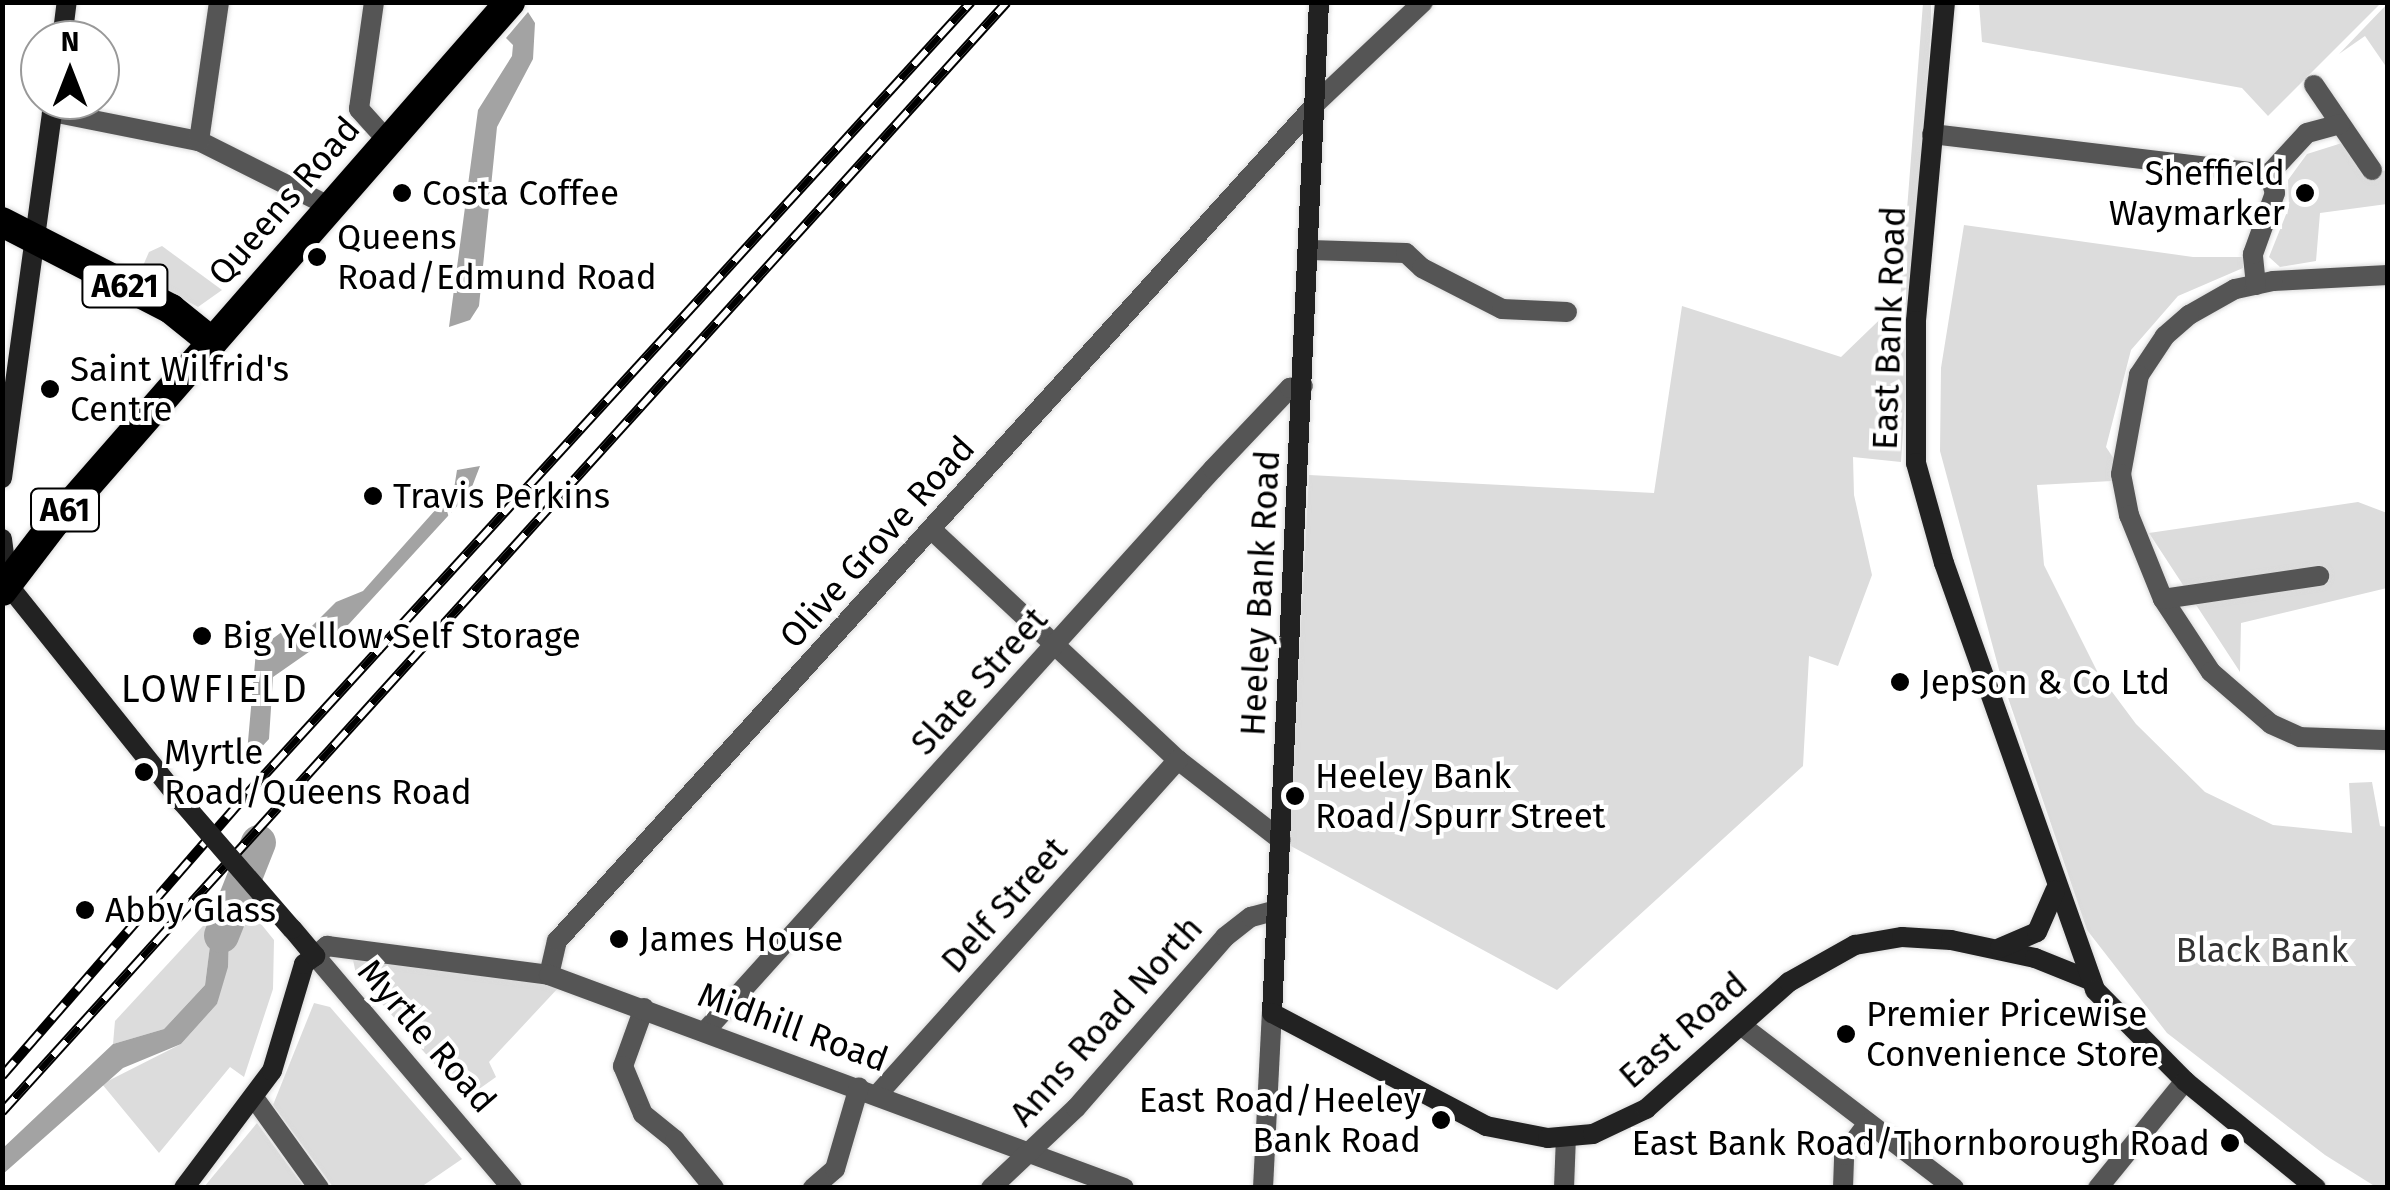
<!DOCTYPE html>
<html>
<head>
<meta charset="utf-8">
<style>
  body { margin:0 }
  #map { position:relative; width:2390px; height:1190px; overflow:hidden; background:#fff; font-family:"Fira Sans",sans-serif }
  div>[style] { position:absolute }
  .green>* { inset:0; background:#dcdcdc }
  .water>* { inset:0; background:#a3a3a3 }
  .river>* { height:35px; margin:-17.5px; padding:0 17.5px; transform-origin:17.5px; border-radius:17.5px; background:#a3a3a3 }
  .roads { filter:drop-shadow(0 0 2px #dbdbdb) drop-shadow(0 0 2px #dbdbdb) }
  .street>* { height:20px; margin:-10px; padding:0 10px; transform-origin:10px; border-radius:10px; background:#555 }
  .secondary>* { height:20px; margin:-10px; padding:0 10px; transform-origin:10px; border-radius:10px; background:#222 }
  .highway>* { height:30px; margin:-15px; padding:0 15px; transform-origin:15px; border-radius:15px; background:#000 }
  .rail>* { height:10px; margin-top:-5px; transform-origin:0; background:repeating-linear-gradient(90deg,#fff 0 19px,#000 0 38px); box-sizing:border-box; border-block:2px solid #000 }
  .secondary-bridge>* { height:20px; margin:-10px; padding:0 10px; transform-origin:10px; border-radius:10px; background:#222 }
  .dots>* { width:28px; height:28px; translate:-50% -50%; box-sizing:border-box; border:5px solid #fff; border-radius:50% }
  span { translate:-50% -50%; white-space:nowrap; text-align:center; line-height:1.15; -webkit-text-stroke:8px #fff; paint-order:stroke }
  .shield-label span { padding:2px 8px; background:#fff; border:2px solid; border-radius:8px; -webkit-text-stroke-width:0 }
  .shield-label { font-size:32px; color:#000; font-weight:700 }
  .poi-label { font-size:35px; color:#000 }
  .right { translate:-100% -50%; text-align:right }
  .left { translate:0 -50%; text-align:left }
  .street-label { font-size:35px; color:#000 }
  .park-label { font-size:35px; color:#333 }
  .neighbourhood-label { font-size:38px; color:#000; letter-spacing:2.5px }
  .frame { position:absolute; inset:0; border:5px solid #000; pointer-events:none }
  .north { position:absolute; left:20px; top:20px; width:100px; height:100px; box-sizing:border-box; background:#fff; border:2px solid #999; border-radius:50%; rotate:0deg; font-size:28px; font-weight:700; line-height:40px; text-align:center; color:#000 }
  .north::after { content:''; display:block; margin:auto; width:35px; height:45px; background:#000; clip-path:polygon(50% 0,100% 100%,50% 72%,0 100%) }
</style>
</head>
<body>
<div id="map">
  <div class="green">
    <i style="clip-path:polygon(1923px 3px,1931px 3px,1931px 26px,1901px 462px,1853px 457px,1854px 495px,1872px 575px,1838px 666px,1809px 656px,1803px 766px,1557px 990px,1289px 845px,1309px 475px,1654px 493px,1682px 306px,1841px 357px,1900px 300px)"></i>
    <i style="clip-path:polygon(1979px 3px,1979px 2px,2381px 3px,2268px 116px,2242px 88px,1982px 42px)"></i>
    <i style="clip-path:polygon(2388px 3px,2387px 68px,2365px 36px,2339px 54px)"></i>
    <i style="clip-path:polygon(2342px 143px,2366px 175px,2387px 170px,2387px 204px,2320px 213px,2316px 261px,2280px 267px,2269px 257px,2289px 207px,2288px 180px,2307px 154px)"></i>
    <i style="clip-path:polygon(1964px 225px,2193px 257px,2243px 257px,2243px 268px,2178px 296px,2131px 350px,2106px 447px,2114px 459px,2112px 481px,2037px 485px,2044px 565px,2098px 673px,2136px 724px,2205px 792px,2273px 825px,2352px 833px,2349px 783px,2372px 782px,2380px 826px,2388px 827px,2387px 1187px,2376px 1187px,2325px 1155px,2167px 1033px,2087px 930px,2001px 677px,1940px 451px,1941px 368px)"></i>
    <i style="clip-path:polygon(162px 246px,222px 290px,198px 307px,139px 275px,149px 252px)"></i>
    <i style="clip-path:polygon(2358px 502px,2387px 513px,2387px 588px,2241px 623px,2240px 672px,2149px 533px)"></i>
    <i style="clip-path:polygon(240px 898px,274px 940px,273px 989px,244px 1077px,230px 1067px,159px 1153px,102px 1084px,181px 1044px,217px 1004px,229px 923px)"></i>
    <i style="clip-path:polygon(214px 914px,205px 985px,164px 1029px,113px 1044px,115px 1021px)"></i>
    <i style="clip-path:polygon(361px 957px,560px 986px,489px 1062px,496px 1077px,465px 1099px,356px 974px,353px 960px)"></i>
    <i style="clip-path:polygon(314px 1003px,330px 1007px,462px 1159px,421px 1187px,333px 1187px,273px 1105px)"></i>
    <i style="clip-path:polygon(257px 1123px,304px 1187px,204px 1187px)"></i>
  </div>
  <div class="water">
    <i style="clip-path:polygon(528px 12px,535px 23px,533px 59px,497px 127px,479px 306px,470px 320px,449px 327px,478px 110px,512px 56px,513px 45px,506px 38px)"></i>
    <i style="clip-path:polygon(480px 466px,470px 492px,349px 624px,273px 677px,269px 739px,246px 764px,256px 651px,283px 631px,310px 628px,336px 602px,363px 591px,454px 489px,457px 470px)"></i>
    <i style="clip-path:polygon(229px 886px,240px 898px,229px 923px,228px 967px,217px 1004px,181px 1044px,123px 1068px,3px 1174px,3px 1148px,113px 1044px,164px 1029px,205px 985px,214px 914px)"></i>
  </div>
  <div class="river">
    <i style="left:221px;top:935px;width:100px;rotate:-68.3deg"></i>
  </div>
  <div class="roads">
    <div class="street">
      <i style="left:374px;top:2px;width:108px;rotate:98deg"></i>
      <i style="left:359px;top:109px;width:40px;rotate:48deg"></i>
      <i style="left:2314px;top:85px;width:103px;rotate:55.7deg"></i>
      <i style="left:1316px;top:103px;width:147px;rotate:-43.3deg"></i>
      <i style="left:52px;top:112px;width:150px;rotate:11.2deg"></i>
      <i style="left:199px;top:141px;width:145px;rotate:26.6deg"></i>
      <i style="left:1932px;top:134px;width:339px;rotate:6.8deg"></i>
      <i style="left:199px;top:141px;width:140px;rotate:-81.8deg"></i>
      <i style="left:2269px;top:174px;width:56px;rotate:-47.2deg"></i>
      <i style="left:2307px;top:133px;width:34px;rotate:-15deg"></i>
      <i style="left:1310px;top:250px;width:96px;rotate:1.8deg"></i>
      <i style="left:1406px;top:253px;width:22px;rotate:43deg"></i>
      <i style="left:1422px;top:268px;width:90px;rotate:27.1deg"></i>
      <i style="left:1502px;top:309px;width:65px;rotate:2.6deg"></i>
      <i style="left:2388px;top:275px;width:115px;rotate:177deg"></i>
      <i style="left:2273px;top:281px;width:39px;rotate:168deg"></i>
      <i style="left:2235px;top:289px;width:53px;rotate:150.5deg"></i>
      <i style="left:2189px;top:315px;width:32px;rotate:139deg"></i>
      <i style="left:2165px;top:336px;width:47px;rotate:123.7deg"></i>
      <i style="left:2139px;top:375px;width:101px;rotate:100.3deg"></i>
      <i style="left:2121px;top:474px;width:42px;rotate:79deg"></i>
      <i style="left:2129px;top:515px;width:91px;rotate:68deg"></i>
      <i style="left:2163px;top:599px;width:87px;rotate:56.7deg"></i>
      <i style="left:2211px;top:672px;width:79px;rotate:40.9deg"></i>
      <i style="left:2271px;top:724px;width:32px;rotate:24deg"></i>
      <i style="left:2300px;top:737px;width:88px;rotate:2deg"></i>
      <i style="left:2256px;top:285px;width:31px;rotate:-96deg"></i>
      <i style="left:2253px;top:254px;width:65px;rotate:-70.2deg"></i>
      <i style="left:2275px;top:193px;width:20px;rotate:-108deg"></i>
      <i style="left:932px;top:530px;width:337px;rotate:43.1deg"></i>
      <i style="left:1178px;top:760px;width:130px;rotate:37.8deg"></i>
      <i style="left:2163px;top:599px;width:158px;rotate:-8.4deg"></i>
      <i style="left:549px;top:975px;width:35px;rotate:-77deg"></i>
      <i style="left:557px;top:941px;width:1130px;rotate:-47.8deg"></i>
      <i style="left:644px;top:1008px;width:62px;rotate:109.9deg"></i>
      <i style="left:623px;top:1066px;width:52px;rotate:67.4deg"></i>
      <i style="left:643px;top:1114px;width:41px;rotate:39.1deg"></i>
      <i style="left:675px;top:1140px;width:62px;rotate:50.9deg"></i>
      <i style="left:1742px;top:1026px;width:267px;rotate:37.4deg"></i>
      <i style="left:708px;top:1028px;width:753px;rotate:-47.91deg"></i>
      <i style="left:1213px;top:469px;width:112px;rotate:-46.5deg"></i>
      <i style="left:1290px;top:388px;width:13px;rotate:-9deg"></i>
      <i style="left:878px;top:1094px;width:449px;rotate:-48.1deg"></i>
      <i style="left:255px;top:1099px;width:110px;rotate:54.3deg"></i>
      <i style="left:512px;top:1188px;width:304px;rotate:-130.3deg"></i>
      <i style="left:315px;top:956px;width:16px;rotate:-40deg"></i>
      <i style="left:327px;top:946px;width:224px;rotate:7.4deg"></i>
      <i style="left:549px;top:975px;width:613px;rotate:20.33deg"></i>
      <i style="left:813px;top:1188px;width:29px;rotate:-41deg"></i>
      <i style="left:835px;top:1169px;width:85px;rotate:-73.7deg"></i>
      <i style="left:991px;top:1188px;width:117px;rotate:-43.3deg"></i>
      <i style="left:1076px;top:1108px;width:227px;rotate:-48.9deg"></i>
      <i style="left:1225px;top:937px;width:33px;rotate:-38deg"></i>
      <i style="left:1251px;top:917px;width:27px;rotate:-15deg"></i>
      <i style="left:1263px;top:1188px;width:175px;rotate:-87.1deg"></i>
      <i style="left:1564px;top:1188px;width:51px;rotate:-87.8deg"></i>
      <i style="left:1843px;top:1188px;width:33px;rotate:-88deg"></i>
      <i style="left:1844px;top:1155px;width:40px;rotate:-53deg"></i>
      <i style="left:2098px;top:1188px;width:138px;rotate:-50.9deg"></i>
    </div>
    <div class="secondary">
      <i style="left:1319px;top:2px;width:1012px;rotate:92.66deg"></i>
      <i style="left:1272px;top:1013px;width:242px;rotate:27.8deg"></i>
      <i style="left:1486px;top:1126px;width:63px;rotate:11deg"></i>
      <i style="left:1548px;top:1138px;width:45px;rotate:-5.1deg"></i>
      <i style="left:1593px;top:1134px;width:59px;rotate:-25.3deg"></i>
      <i style="left:1646px;top:1109px;width:191px;rotate:-41.6deg"></i>
      <i style="left:1789px;top:982px;width:76px;rotate:-29.3deg"></i>
      <i style="left:1855px;top:945px;width:48px;rotate:-9.7deg"></i>
      <i style="left:1902px;top:937px;width:49px;rotate:3.5deg"></i>
      <i style="left:1951px;top:940px;width:86px;rotate:12.1deg"></i>
      <i style="left:2035px;top:958px;width:59px;rotate:21.8deg"></i>
      <i style="left:1945px;top:2px;width:320px;rotate:95.2deg"></i>
      <i style="left:1916px;top:321px;width:142px;rotate:90deg"></i>
      <i style="left:1916px;top:463px;width:104px;rotate:74.4deg"></i>
      <i style="left:1944px;top:563px;width:453px;rotate:70.5deg"></i>
      <i style="left:2095px;top:990px;width:128px;rotate:45.3deg"></i>
      <i style="left:2185px;top:1081px;width:169px;rotate:39.2deg"></i>
      <i style="left:62px;top:40px;width:38px;rotate:-83deg"></i>
      <i style="left:2px;top:478px;width:382px;rotate:-82.2deg"></i>
      <i style="left:2px;top:539px;width:46px;rotate:82.6deg"></i>
      <i style="left:8px;top:585px;width:278px;rotate:51.3deg"></i>
      <i style="left:2000px;top:948px;width:40px;rotate:-23.4deg"></i>
      <i style="left:2037px;top:932px;width:45px;rotate:-66.3deg"></i>
      <i style="left:184px;top:1188px;width:146px;rotate:-53.1deg"></i>
      <i style="left:272px;top:1071px;width:112px;rotate:-73.3deg"></i>
      <i style="left:304px;top:964px;width:14px;rotate:-36deg"></i>
      <i style="left:315px;top:956px;width:35px;rotate:-130deg"></i>
    </div>
    <div class="highway">
      <i style="left:2px;top:222px;width:190px;rotate:27.2deg"></i>
      <i style="left:171px;top:309px;width:53px;rotate:38.8deg"></i>
      <i style="left:2px;top:591px;width:87px;rotate:-52.5deg"></i>
      <i style="left:55px;top:522px;width:691px;rotate:-48.81deg"></i>
    </div>
  </div>
  <div class="rail">
    <i style="left:2px;top:1076px;width:374px;rotate:-49deg"></i>
    <i style="left:247px;top:794px;width:1073px;rotate:-47.57deg"></i>
    <i style="left:2px;top:1112px;width:1497px;rotate:-47.84deg"></i>
  </div>
  <div class="secondary-bridge">
    <i style="left:182px;top:802px;width:168px;rotate:49.1deg"></i>
  </div>
  <div class="dots">
    <i style="left:402px;top:193px;background:#000"></i>
    <i style="left:2305px;top:193px;background:#000"></i>
    <i style="left:317px;top:257px;background:#000"></i>
    <i style="left:50px;top:389px;background:#000"></i>
    <i style="left:373px;top:496px;background:#000"></i>
    <i style="left:202px;top:636px;background:#000"></i>
    <i style="left:1900px;top:682px;background:#000"></i>
    <i style="left:144px;top:772px;background:#000"></i>
    <i style="left:1295px;top:796px;background:#000"></i>
    <i style="left:85px;top:910px;background:#000"></i>
    <i style="left:619px;top:939px;background:#000"></i>
    <i style="left:1846px;top:1034px;background:#000"></i>
    <i style="left:1441px;top:1120px;background:#000"></i>
    <i style="left:2230px;top:1143px;background:#000"></i>
  </div>
  <div class="shield-label">
    <span style="left:125px;top:286px">A621</span>
    <span style="left:65px;top:510px">A61</span>
  </div>
  <div class="poi-label">
    <span class="right" style="left:2285px;top:193px">Sheffield<br>Waymarker</span>
    <span class="left" style="left:422px;top:193px">Costa Coffee</span>
    <span class="left" style="left:337px;top:257px">Queens<br>Road/Edmund Road</span>
    <span class="left" style="left:70px;top:389px">Saint Wilfrid's<br>Centre</span>
    <span class="left" style="left:393px;top:496px">Travis Perkins</span>
    <span class="left" style="left:222px;top:636px">Big Yellow Self Storage</span>
    <span class="left" style="left:1920px;top:682px">Jepson &amp; Co Ltd</span>
    <span class="left" style="left:164px;top:772px">Myrtle<br>Road/Queens Road</span>
    <span class="left" style="left:1315px;top:796px">Heeley Bank<br>Road/Spurr Street</span>
    <span class="left" style="left:105px;top:910px">Abby Glass</span>
    <span class="left" style="left:639px;top:939px">James House</span>
    <span class="left" style="left:1866px;top:1034px">Premier Pricewise<br>Convenience Store</span>
    <span class="right" style="left:1421px;top:1120px">East Road/Heeley<br>Bank Road</span>
    <span class="right" style="left:2210px;top:1143px">East Bank Road/Thornborough Road</span>
  </div>
  <div class="street-label">
    <span style="left:284px;top:201px;rotate:-49deg">Queens Road</span>
    <span style="left:1889px;top:328px;rotate:-88deg">East Bank Road</span>
    <span style="left:877px;top:542px;rotate:-48deg">Olive Grove Road</span>
    <span style="left:1260px;top:593px;rotate:-87deg">Heeley Bank Road</span>
    <span style="left:979px;top:681px;rotate:-48deg">Slate Street</span>
    <span style="left:1004px;top:905px;rotate:-48deg">Delf Street</span>
    <span style="left:1106px;top:1021px;rotate:-48deg">Anns Road North</span>
    <span style="left:793px;top:1027px;rotate:20deg">Midhill Road</span>
    <span style="left:1683px;top:1030px;rotate:-41deg">East Road</span>
    <span style="left:427px;top:1036px;rotate:49deg">Myrtle Road</span>
  </div>
  <div class="park-label">
    <span style="left:2262px;top:950px">Black Bank</span>
  </div>
  <div class="neighbourhood-label">
    <span style="left:215px;top:690px">LOWFIELD</span>
  </div>
  <div class="frame"></div>
  <div class="north">N</div>
</div>
</body>
</html>
